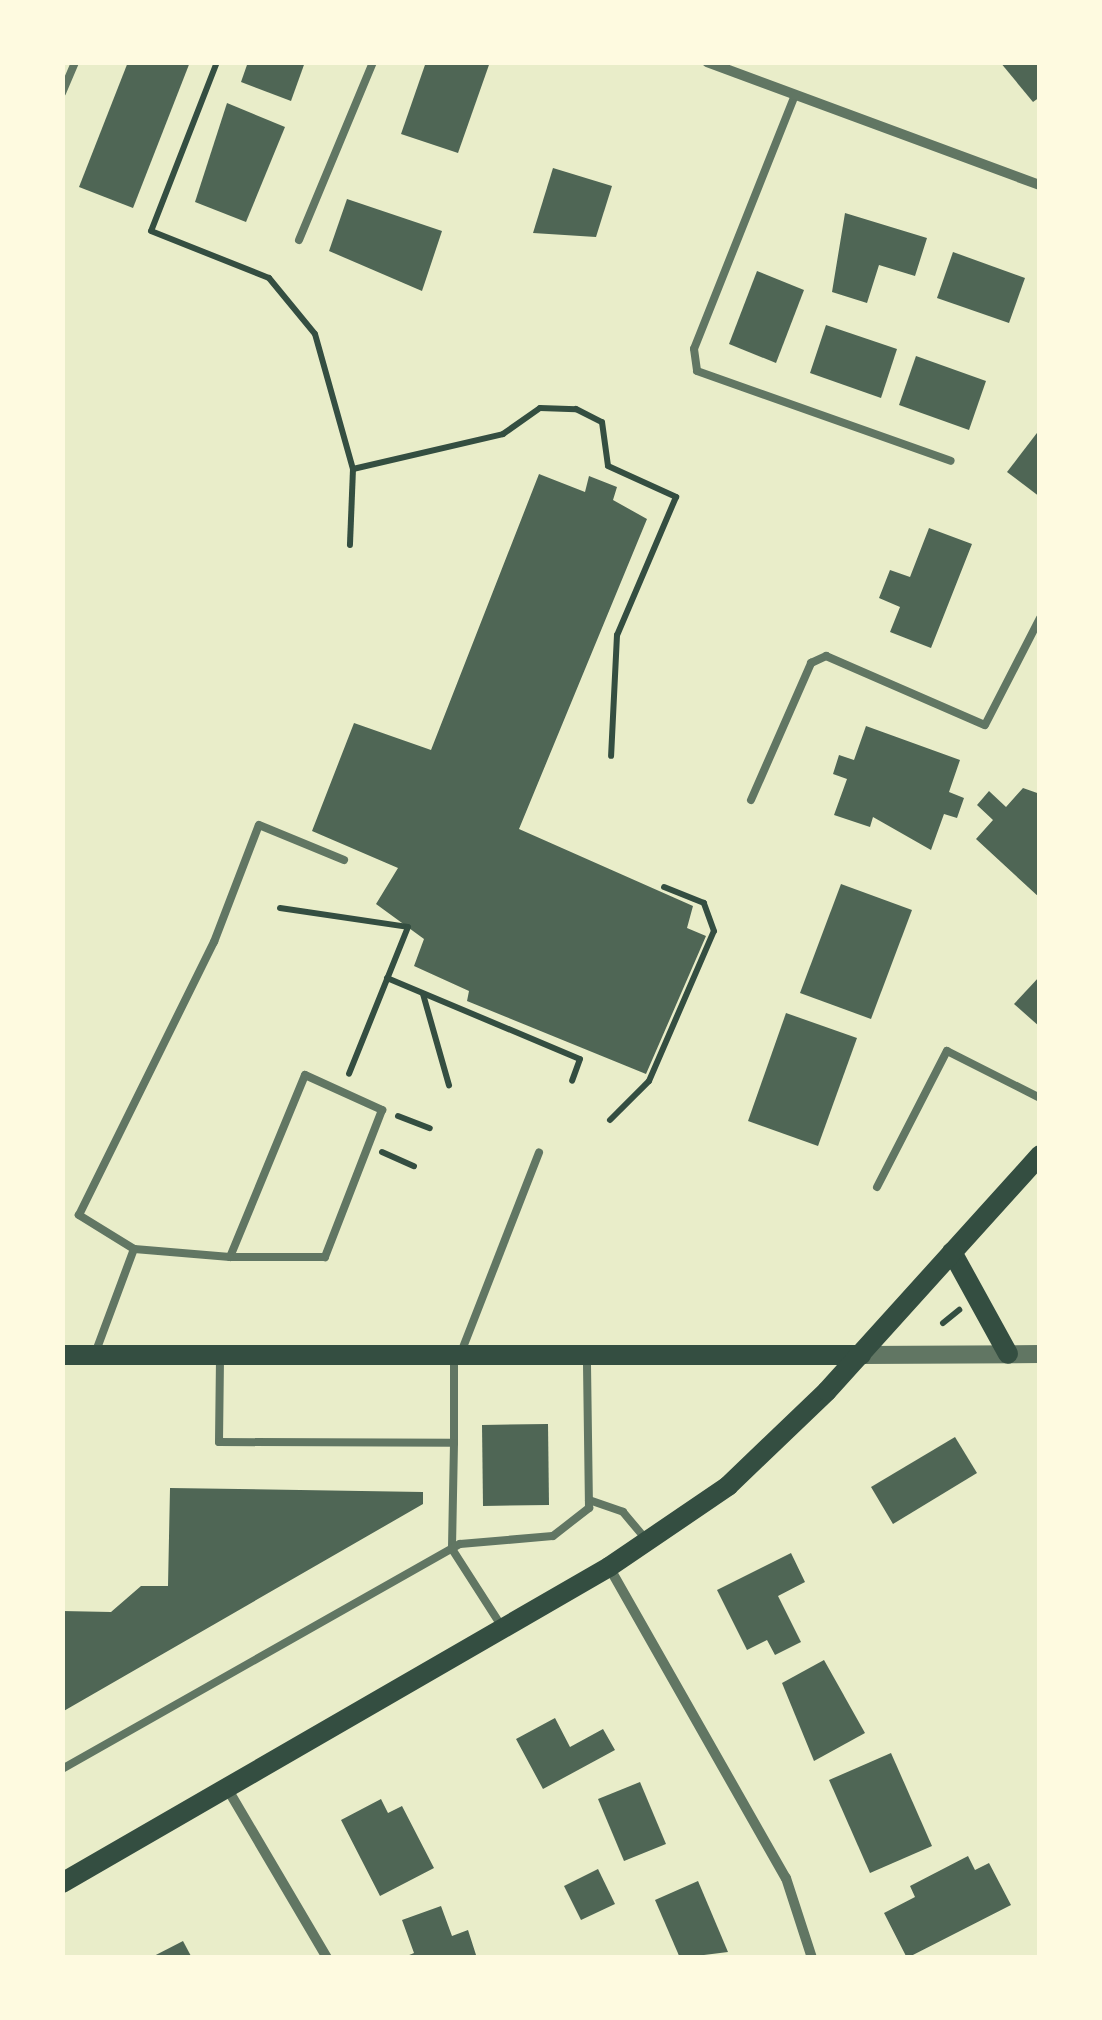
<!DOCTYPE html>
<html>
<head>
<meta charset="utf-8">
<style>
  body { margin:0 }
  #map { position:relative; width:1102px; height:2020px; overflow:hidden; background:#e9edc9; font-family:Overpass,sans-serif }
  div>[style] { position:absolute }
  .building>* { inset:0; background:#4f6655 }
  .path>* { height:6px; margin:-3px; padding:0 3px; transform-origin:3px; border-radius:3px; background:#344e41 }
  .service>* { height:8px; margin:-4px; padding:0 4px; transform-origin:4px; border-radius:4px; background:#617663 }
  .minor>* { height:10px; margin:-5px; padding:0 5px; transform-origin:5px; border-radius:5px; background:#617663 }
  .tertiary>* { height:18px; margin:-9px; padding:0 9px; transform-origin:9px; border-radius:9px; background:#617663 }
  .secondary>* { height:20px; margin:-10px; padding:0 10px; transform-origin:10px; border-radius:10px; background:#344e41 }
  span { translate:-50% -50%; white-space:nowrap; text-align:center; line-height:1.15; -webkit-text-stroke:10px #fefae0; paint-order:stroke }
  .frame { position:absolute; inset:0; border:65px solid #fefae0; pointer-events:none }
</style>
</head>
<body>
<div id="map">
  <div class="building">
    <i style="clip-path:polygon(128px 62px,190px 62px,133px 208px,79px 187px)"></i>
    <i style="clip-path:polygon(248px 62px,305px 62px,291px 101px,241px 82px)"></i>
    <i style="clip-path:polygon(426px 62px,490px 62px,458px 153px,401px 134px)"></i>
    <i style="clip-path:polygon(1000px 62px,1040px 62px,1040px 97px,1033px 102px)"></i>
    <i style="clip-path:polygon(227px 103px,285px 127px,246px 222px,195px 202px)"></i>
    <i style="clip-path:polygon(553px 168px,612px 186px,596px 237px,533px 233px)"></i>
    <i style="clip-path:polygon(347px 199px,442px 231px,422px 291px,329px 251px)"></i>
    <i style="clip-path:polygon(845px 213px,927px 238px,915px 276px,879px 265px,867px 303px,832px 292px)"></i>
    <i style="clip-path:polygon(953px 252px,1025px 278px,1009px 323px,937px 298px)"></i>
    <i style="clip-path:polygon(757px 271px,804px 290px,776px 363px,729px 344px)"></i>
    <i style="clip-path:polygon(826px 325px,897px 349px,881px 398px,810px 373px)"></i>
    <i style="clip-path:polygon(916px 356px,986px 381px,969px 430px,899px 405px)"></i>
    <i style="clip-path:polygon(1040px 429px,1040px 497px,1007px 472px)"></i>
    <i style="clip-path:polygon(539px 474px,585px 492px,589px 476px,617px 487px,613px 500px,647px 519px,519px 829px,693px 906px,687px 928px,706px 936px,646px 1074px,467px 1001px,469px 991px,414px 966px,424px 939px,376px 904px,398px 868px,312px 831px,354px 723px,431px 750px)"></i>
    <i style="clip-path:polygon(929px 528px,972px 544px,931px 648px,890px 632px,900px 607px,879px 598px,890px 570px,910px 577px)"></i>
    <i style="clip-path:polygon(866px 726px,960px 760px,949px 792px,964px 798px,957px 818px,944px 814px,931px 850px,873px 817px,870px 827px,834px 815px,847px 779px,833px 774px,839px 755px,854px 760px)"></i>
    <i style="clip-path:polygon(1023px 788px,1040px 794px,1040px 898px,976px 839px,993px 820px,977px 805px,989px 791px,1006px 807px)"></i>
    <i style="clip-path:polygon(841px 884px,912px 910px,871px 1019px,800px 993px)"></i>
    <i style="clip-path:polygon(1040px 976px,1040px 1027px,1014px 1004px)"></i>
    <i style="clip-path:polygon(786px 1013px,857px 1038px,818px 1146px,748px 1121px)"></i>
    <i style="clip-path:polygon(548px 1424px,549px 1505px,483px 1506px,482px 1425px)"></i>
    <i style="clip-path:polygon(955px 1437px,977px 1473px,893px 1524px,871px 1487px)"></i>
    <i style="clip-path:polygon(170px 1488px,423px 1492px,423px 1504px,62px 1712px,62px 1611px,111px 1612px,141px 1586px,168px 1586px)"></i>
    <i style="clip-path:polygon(791px 1553px,805px 1582px,778px 1596px,801px 1642px,775px 1655px,767px 1640px,747px 1650px,717px 1590px)"></i>
    <i style="clip-path:polygon(824px 1660px,865px 1733px,814px 1761px,782px 1683px)"></i>
    <i style="clip-path:polygon(555px 1718px,570px 1747px,603px 1729px,615px 1750px,543px 1789px,516px 1739px)"></i>
    <i style="clip-path:polygon(891px 1753px,932px 1846px,870px 1873px,829px 1780px)"></i>
    <i style="clip-path:polygon(640px 1782px,666px 1844px,624px 1861px,598px 1799px)"></i>
    <i style="clip-path:polygon(381px 1799px,388px 1813px,402px 1806px,434px 1868px,380px 1896px,341px 1820px)"></i>
    <i style="clip-path:polygon(968px 1856px,975px 1870px,989px 1863px,1011px 1905px,907px 1958px,884px 1913px,915px 1897px,910px 1886px)"></i>
    <i style="clip-path:polygon(598px 1869px,615px 1904px,581px 1920px,564px 1886px)"></i>
    <i style="clip-path:polygon(698px 1881px,728px 1952px,680px 1958px,655px 1900px)"></i>
    <i style="clip-path:polygon(441px 1906px,452px 1936px,468px 1930px,477px 1958px,402px 1958px,414px 1953px,402px 1920px)"></i>
    <i style="clip-path:polygon(183px 1941px,192px 1958px,150px 1958px)"></i>
  </div>
  <div class="path">
    <i style="left:217px;top:62px;width:181px;rotate:111.3deg"></i>
    <i style="left:151px;top:231px;width:127px;rotate:21.7deg"></i>
    <i style="left:269px;top:278px;width:72px;rotate:50.6deg"></i>
    <i style="left:315px;top:334px;width:140px;rotate:74.3deg"></i>
    <i style="left:353px;top:469px;width:76px;rotate:92.3deg"></i>
    <i style="left:353px;top:469px;width:154px;rotate:-13.1deg"></i>
    <i style="left:503px;top:434px;width:45px;rotate:-35.1deg"></i>
    <i style="left:540px;top:408px;width:36px;rotate:2deg"></i>
    <i style="left:576px;top:409px;width:29px;rotate:27deg"></i>
    <i style="left:602px;top:422px;width:44px;rotate:82.2deg"></i>
    <i style="left:608px;top:466px;width:75px;rotate:24.5deg"></i>
    <i style="left:676px;top:497px;width:150px;rotate:113.1deg"></i>
    <i style="left:617px;top:635px;width:121px;rotate:92.8deg"></i>
    <i style="left:280px;top:908px;width:129px;rotate:8.4deg"></i>
    <i style="left:408px;top:927px;width:158px;rotate:111.9deg"></i>
    <i style="left:387px;top:978px;width:209px;rotate:22.8deg"></i>
    <i style="left:580px;top:1059px;width:23px;rotate:110deg"></i>
    <i style="left:423px;top:994px;width:95px;rotate:74.1deg"></i>
    <i style="left:398px;top:1116px;width:34px;rotate:21deg"></i>
    <i style="left:610px;top:1120px;width:55px;rotate:-45deg"></i>
    <i style="left:649px;top:1081px;width:163px;rotate:-66.6deg"></i>
    <i style="left:714px;top:931px;width:30px;rotate:-110deg"></i>
    <i style="left:704px;top:903px;width:43px;rotate:-158.2deg"></i>
    <i style="left:382px;top:1152px;width:35px;rotate:24deg"></i>
    <i style="left:943px;top:1323px;width:21px;rotate:-39deg"></i>
  </div>
  <div class="service">
    <i style="left:62px;top:93px;width:34px;rotate:-67deg"></i>
    <i style="left:795px;top:95px;width:273px;rotate:111.7deg"></i>
    <i style="left:694px;top:349px;width:22px;rotate:82deg"></i>
    <i style="left:697px;top:371px;width:269px;rotate:19.5deg"></i>
    <i style="left:299px;top:240px;width:193px;rotate:-67.4deg"></i>
    <i style="left:751px;top:800px;width:150px;rotate:-66.3deg"></i>
    <i style="left:811px;top:663px;width:17px;rotate:-25deg"></i>
    <i style="left:826px;top:656px;width:173px;rotate:23.5deg"></i>
    <i style="left:985px;top:725px;width:120px;rotate:-62.8deg"></i>
    <i style="left:877px;top:1187px;width:153px;rotate:-62.8deg"></i>
    <i style="left:947px;top:1051px;width:104px;rotate:26.8deg"></i>
    <i style="left:230px;top:1257px;width:197px;rotate:-67.6deg"></i>
    <i style="left:305px;top:1075px;width:85px;rotate:24.4deg"></i>
    <i style="left:382px;top:1110px;width:158px;rotate:111.2deg"></i>
    <i style="left:325px;top:1257px;width:95px;rotate:180deg"></i>
    <i style="left:230px;top:1257px;width:96px;rotate:-175.2deg"></i>
    <i style="left:134px;top:1249px;width:65px;rotate:-148.3deg"></i>
    <i style="left:79px;top:1215px;width:305px;rotate:-63.7deg"></i>
    <i style="left:214px;top:942px;width:125px;rotate:-69deg"></i>
    <i style="left:259px;top:825px;width:92px;rotate:22.4deg"></i>
    <i style="left:462px;top:1350px;width:212px;rotate:-68.7deg"></i>
    <i style="left:96px;top:1351px;width:109px;rotate:-69.6deg"></i>
    <i style="left:220px;top:1359px;width:83px;rotate:90.7deg"></i>
    <i style="left:219px;top:1442px;width:235px;rotate:0.2deg"></i>
    <i style="left:454px;top:1443px;width:85px;rotate:-90deg"></i>
    <i style="left:454px;top:1443px;width:106px;rotate:91.1deg"></i>
    <i style="left:452px;top:1549px;width:93px;rotate:57.3deg"></i>
    <i style="left:589px;top:1500px;width:36px;rotate:19deg"></i>
    <i style="left:623px;top:1512px;width:34px;rotate:50deg"></i>
    <i style="left:62px;top:1769px;width:457px;rotate:-29.5deg"></i>
    <i style="left:460px;top:1544px;width:93px;rotate:-4.9deg"></i>
    <i style="left:553px;top:1536px;width:46px;rotate:-37.9deg"></i>
    <i style="left:589px;top:1508px;width:150px;rotate:-90.8deg"></i>
  </div>
  <div class="minor">
    <i style="left:707px;top:62px;width:355px;rotate:20.3deg"></i>
    <i style="left:609px;top:1567px;width:358px;rotate:60.4deg"></i>
    <i style="left:786px;top:1878px;width:84px;rotate:72deg"></i>
    <i style="left:227px;top:1788px;width:197px;rotate:59.5deg"></i>
  </div>
  <div class="tertiary">
    <i style="left:861px;top:1355px;width:179px;rotate:-0.3deg"></i>
  </div>
  <div class="secondary">
    <i style="left:952px;top:1252px;width:116px;rotate:61.2deg"></i>
    <i style="left:62px;top:1355px;width:799px"></i>
    <i style="left:62px;top:1883px;width:632px;rotate:-30.01deg"></i>
    <i style="left:609px;top:1567px;width:144px;rotate:-34.2deg"></i>
    <i style="left:728px;top:1486px;width:137px;rotate:-43.8deg"></i>
    <i style="left:827px;top:1391px;width:318px;rotate:-47.9deg"></i>
  </div>
  <div class="frame"></div>
</div>
</body>
</html>
